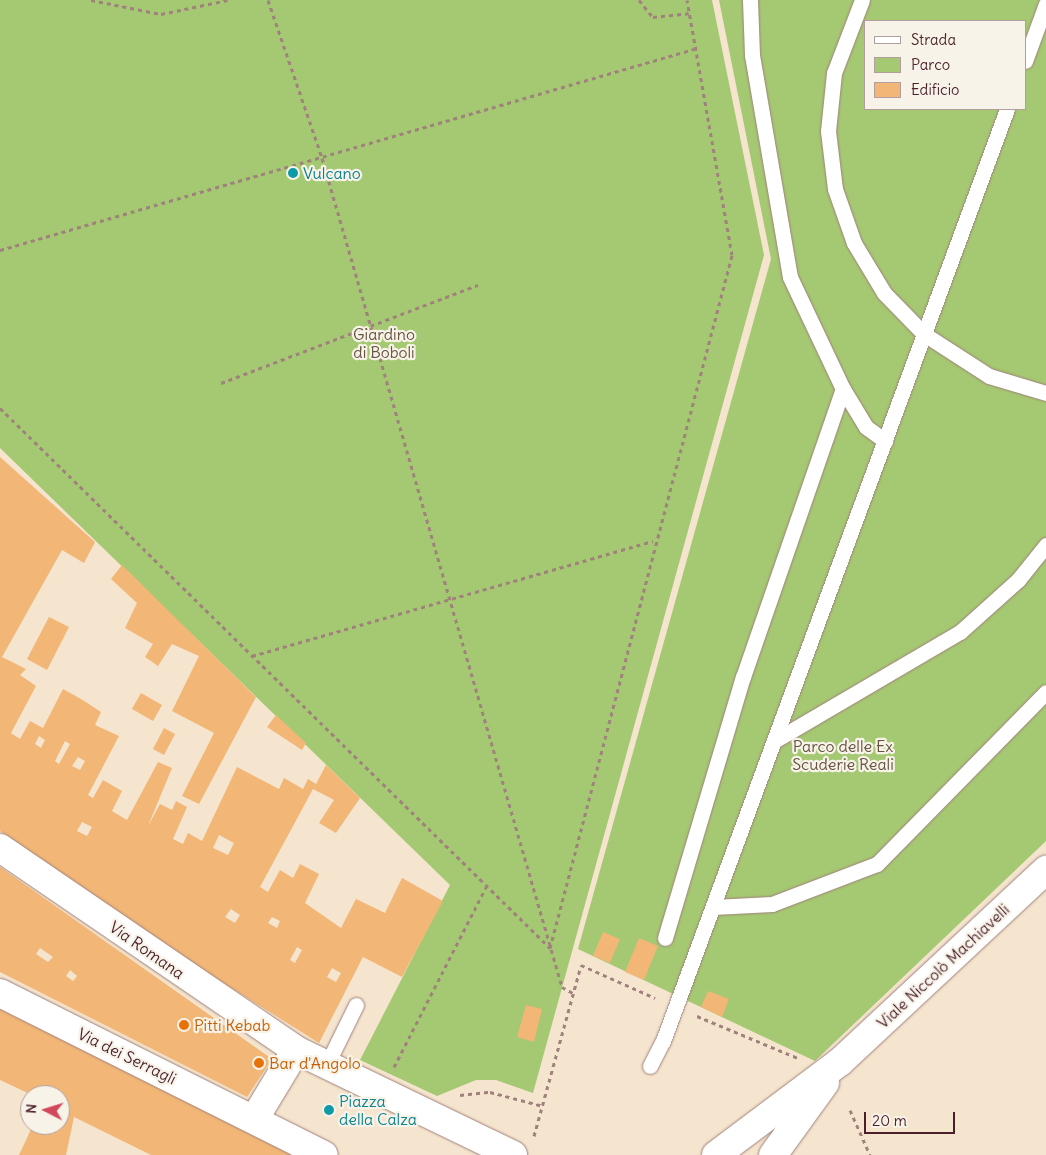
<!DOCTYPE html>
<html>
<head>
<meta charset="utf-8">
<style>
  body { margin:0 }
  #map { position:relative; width:1046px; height:1155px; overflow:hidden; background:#f5e4ce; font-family:Delius,sans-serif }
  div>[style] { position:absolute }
  .green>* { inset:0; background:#a5c872 }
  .building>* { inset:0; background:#f2b677 }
  .path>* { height:3px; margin-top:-1.5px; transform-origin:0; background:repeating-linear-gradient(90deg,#a0827c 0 4px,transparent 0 8px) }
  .roads { filter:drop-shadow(0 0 1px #a0827c) drop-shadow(0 0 1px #a0827c) }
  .lane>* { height:15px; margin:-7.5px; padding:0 7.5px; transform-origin:7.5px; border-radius:7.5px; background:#fff }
  .street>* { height:28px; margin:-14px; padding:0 14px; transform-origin:14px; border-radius:14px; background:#fff }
  .primary>* { height:28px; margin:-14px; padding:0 14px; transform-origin:14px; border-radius:14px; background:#fff }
  .dots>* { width:14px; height:14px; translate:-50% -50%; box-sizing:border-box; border:2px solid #f7f3e8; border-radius:50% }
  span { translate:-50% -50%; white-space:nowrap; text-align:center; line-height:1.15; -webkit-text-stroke:4.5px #f7f3e8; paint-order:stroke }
  .culture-label { font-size:16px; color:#0d838f }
  .left { translate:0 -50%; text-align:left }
  .park-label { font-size:16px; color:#655240 }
  .street-label { font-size:16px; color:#4a1f2b }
  .food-label { font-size:16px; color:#c56008 }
  .legend { position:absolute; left:864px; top:20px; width:162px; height:90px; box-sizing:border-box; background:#f7f3e8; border:1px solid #b29e9c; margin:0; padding:6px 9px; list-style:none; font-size:15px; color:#4a1f2b }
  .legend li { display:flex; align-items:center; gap:10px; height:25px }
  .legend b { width:25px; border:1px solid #b29e9c }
  .north { position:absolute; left:20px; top:1085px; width:50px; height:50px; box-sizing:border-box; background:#f7f3e8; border:1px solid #b29e9c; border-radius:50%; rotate:275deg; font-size:14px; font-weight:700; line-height:20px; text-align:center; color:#4a1f2b }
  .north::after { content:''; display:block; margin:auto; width:18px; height:22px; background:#d1495b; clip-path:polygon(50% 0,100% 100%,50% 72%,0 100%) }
  .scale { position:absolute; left:864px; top:1112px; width:91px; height:22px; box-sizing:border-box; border:2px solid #4a1f2b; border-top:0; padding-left:6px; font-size:15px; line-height:18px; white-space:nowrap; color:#4a1f2b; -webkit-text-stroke:4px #f7f3e8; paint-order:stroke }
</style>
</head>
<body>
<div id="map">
  <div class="green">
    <i style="clip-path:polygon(0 0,712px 0,764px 255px,533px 1093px,496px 1080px,476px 1080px,437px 1096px,360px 1060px,450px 885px,0 448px)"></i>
    <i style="clip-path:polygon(evenodd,719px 0,1046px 0,1046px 841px,815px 1061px,578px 949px,771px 259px,719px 0,865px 21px,1025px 21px,1025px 109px,865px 109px,865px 21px)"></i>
  </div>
  <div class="building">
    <i style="clip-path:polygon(evenodd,0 457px,95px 542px,84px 563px,62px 550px,2px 657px,26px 669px,20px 675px,36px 686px,11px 733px,20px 739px,30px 721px,43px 728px,63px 689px,81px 699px,101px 712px,95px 725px,119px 736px,88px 795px,93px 798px,103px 780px,122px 791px,112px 811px,127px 820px,158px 762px,172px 768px,148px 826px,160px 804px,172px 810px,176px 801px,187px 807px,173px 839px,183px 844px,188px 833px,202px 841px,237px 767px,279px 789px,284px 778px,303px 789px,308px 779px,316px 784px,326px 765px,360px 798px,336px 833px,319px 823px,334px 800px,313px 789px,260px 887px,268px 892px,280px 870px,293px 878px,300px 864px,319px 874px,305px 903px,341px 928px,356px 899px,385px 913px,402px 878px,443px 901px,402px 977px,363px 957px,319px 1043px,187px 960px,0 831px,0 457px,39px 736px,45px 740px,41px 748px,35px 744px,39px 736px,0 457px,65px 741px,70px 744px,59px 764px,55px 761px,65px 741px,0 457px,78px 757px,85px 761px,80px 770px,72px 766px,78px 757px,0 457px,82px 822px,92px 827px,87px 836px,77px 831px,82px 822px,0 457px,219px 835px,234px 843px,228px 855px,213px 848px,219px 835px,0 457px,231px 909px,240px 915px,235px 923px,225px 917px,231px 909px,0 457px,272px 917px,280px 921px,277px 928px,268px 923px,272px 917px,0 457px,297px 947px,302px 950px,295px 963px,290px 960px,297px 947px,0 457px,332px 968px,341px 973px,336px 982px,327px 977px,332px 968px)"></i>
    <i style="clip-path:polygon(122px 565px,256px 697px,199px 804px,182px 796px,214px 733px,172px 711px,199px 656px,172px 644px,158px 666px,145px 657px,153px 644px,125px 628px,137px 603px,111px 579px)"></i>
    <i style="clip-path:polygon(49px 617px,69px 627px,47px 670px,27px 659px)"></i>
    <i style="clip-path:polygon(141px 693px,162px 705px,153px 721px,132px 709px)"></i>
    <i style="clip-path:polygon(276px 715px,306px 743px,302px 750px,267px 727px)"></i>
    <i style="clip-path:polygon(164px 728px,175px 734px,164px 755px,153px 749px)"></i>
    <i style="clip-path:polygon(evenodd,0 867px,272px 1059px,247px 1097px,0 972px,0 867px,40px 948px,53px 957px,48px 962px,36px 954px,40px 948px,0 867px,70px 970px,77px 976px,73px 981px,66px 976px,70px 970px)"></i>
    <i style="clip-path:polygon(603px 932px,620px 939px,610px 963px,593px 956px)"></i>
    <i style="clip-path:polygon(639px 938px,658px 946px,644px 980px,625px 972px)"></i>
    <i style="clip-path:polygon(708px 991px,729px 999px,722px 1017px,701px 1007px)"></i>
    <i style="clip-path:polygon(526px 1005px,542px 1009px,534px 1042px,517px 1037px)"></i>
    <i style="clip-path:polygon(0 1008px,100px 1057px,292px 1155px,151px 1155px,74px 1117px,66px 1155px,19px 1155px,33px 1125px,60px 1125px,60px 1095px,32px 1095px,0 1080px)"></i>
  </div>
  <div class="path">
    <i style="left:91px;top:0;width:71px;rotate:11.3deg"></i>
    <i style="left:161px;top:14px;width:68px;rotate:-11.8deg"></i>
    <i style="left:268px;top:0;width:167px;rotate:71.1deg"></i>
    <i style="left:322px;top:158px;width:863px;rotate:73.85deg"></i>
    <i style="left:562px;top:987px;width:13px;rotate:29deg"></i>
    <i style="left:639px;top:0;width:22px;rotate:51deg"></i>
    <i style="left:653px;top:17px;width:36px;rotate:-6deg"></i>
    <i style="left:0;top:250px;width:723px;rotate:-16.15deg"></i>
    <i style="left:221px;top:383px;width:275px;rotate:-20.9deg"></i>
    <i style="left:0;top:408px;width:771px;rotate:44.47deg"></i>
    <i style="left:550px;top:948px;width:717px;rotate:-75.28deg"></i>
    <i style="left:732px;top:255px;width:259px;rotate:-100deg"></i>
    <i style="left:252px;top:656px;width:417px;rotate:-16deg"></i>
    <i style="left:697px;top:1016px;width:109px;rotate:22.6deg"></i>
    <i style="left:394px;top:1067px;width:202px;rotate:-62.9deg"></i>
    <i style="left:460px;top:1095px;width:30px;rotate:-6deg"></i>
    <i style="left:490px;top:1092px;width:55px;rotate:14.8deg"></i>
    <i style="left:850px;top:1110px;width:49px;rotate:66deg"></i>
    <i style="left:534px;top:1136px;width:177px;rotate:-74.6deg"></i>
    <i style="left:581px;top:965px;width:81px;rotate:24deg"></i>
  </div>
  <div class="roads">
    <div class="lane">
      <i style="left:750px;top:0;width:55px;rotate:87.9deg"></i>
      <i style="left:752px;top:55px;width:225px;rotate:80.3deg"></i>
      <i style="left:790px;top:277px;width:124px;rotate:64.7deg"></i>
      <i style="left:843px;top:389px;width:44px;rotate:58.8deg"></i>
      <i style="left:866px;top:427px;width:24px;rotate:36deg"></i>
      <i style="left:862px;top:0;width:78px;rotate:111deg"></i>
      <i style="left:834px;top:73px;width:58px;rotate:95.9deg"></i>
      <i style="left:828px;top:131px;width:58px;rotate:83.1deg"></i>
      <i style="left:835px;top:189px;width:57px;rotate:70.6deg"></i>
      <i style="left:854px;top:243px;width:58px;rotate:59deg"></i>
      <i style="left:884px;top:293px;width:57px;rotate:45.7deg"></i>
      <i style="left:924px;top:334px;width:77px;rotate:32.9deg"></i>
      <i style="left:989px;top:376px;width:59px;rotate:16.6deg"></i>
      <i style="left:1025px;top:61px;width:61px;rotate:-69.8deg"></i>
      <i style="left:774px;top:741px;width:216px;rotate:-30.4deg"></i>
      <i style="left:960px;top:632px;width:78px;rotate:-41.9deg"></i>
      <i style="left:1018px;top:580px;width:45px;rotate:-51.3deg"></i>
      <i style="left:713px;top:907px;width:59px;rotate:-2.9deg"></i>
      <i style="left:772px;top:904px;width:112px;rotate:-20.9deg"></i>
      <i style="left:877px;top:864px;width:241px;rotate:-45.5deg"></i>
      <i style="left:665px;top:938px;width:272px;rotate:-73.4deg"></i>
      <i style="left:743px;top:677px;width:305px;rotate:-70.9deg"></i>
      <i style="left:326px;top:1066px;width:68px;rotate:-63.8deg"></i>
      <i style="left:650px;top:1066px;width:28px;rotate:-63deg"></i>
      <i style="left:663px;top:1041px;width:993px;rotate:-69.74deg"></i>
    </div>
    <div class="street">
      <i style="left:0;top:848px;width:358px;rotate:34.3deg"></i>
      <i style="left:296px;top:1050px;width:241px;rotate:25.8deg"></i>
      <i style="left:0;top:993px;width:362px;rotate:26.6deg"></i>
      <i style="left:255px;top:1118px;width:79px;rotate:-58.9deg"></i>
    </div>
    <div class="primary">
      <i style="left:716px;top:1155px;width:155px;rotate:-36.9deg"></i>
      <i style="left:840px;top:1062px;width:282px;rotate:-43deg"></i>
      <i style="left:773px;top:1155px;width:89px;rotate:-54.2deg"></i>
    </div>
  </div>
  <div class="dots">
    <i style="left:293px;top:173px;background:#0f9aa8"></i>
    <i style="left:184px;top:1025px;background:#e8710a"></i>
    <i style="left:259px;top:1063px;background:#e8710a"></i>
    <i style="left:329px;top:1110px;background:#0f9aa8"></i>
  </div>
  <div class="culture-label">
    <span class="left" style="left:303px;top:173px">Vulcano</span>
    <span class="left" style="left:339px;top:1110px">Piazza<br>della Calza</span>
  </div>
  <div class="park-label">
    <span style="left:384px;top:343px">Giardino<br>di Boboli</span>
    <span style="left:843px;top:755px">Parco delle Ex<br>Scuderie Reali</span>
  </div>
  <div class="street-label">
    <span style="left:147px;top:950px;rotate:35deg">Via Romana</span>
    <span style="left:943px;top:966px;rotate:-43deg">Viale Niccolò Machiavelli</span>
    <span style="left:127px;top:1056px;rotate:26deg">Via dei Serragli</span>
  </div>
  <div class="food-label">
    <span class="left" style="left:194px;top:1025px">Pitti Kebab</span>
    <span class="left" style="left:269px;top:1063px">Bar d'Angolo</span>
  </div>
  <ul class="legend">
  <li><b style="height:6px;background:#fff"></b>Strada</li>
  <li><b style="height:14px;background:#a5c872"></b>Parco</li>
  <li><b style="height:14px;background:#f2b677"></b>Edificio</li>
  </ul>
  <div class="north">N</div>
  <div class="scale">20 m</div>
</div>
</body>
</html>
